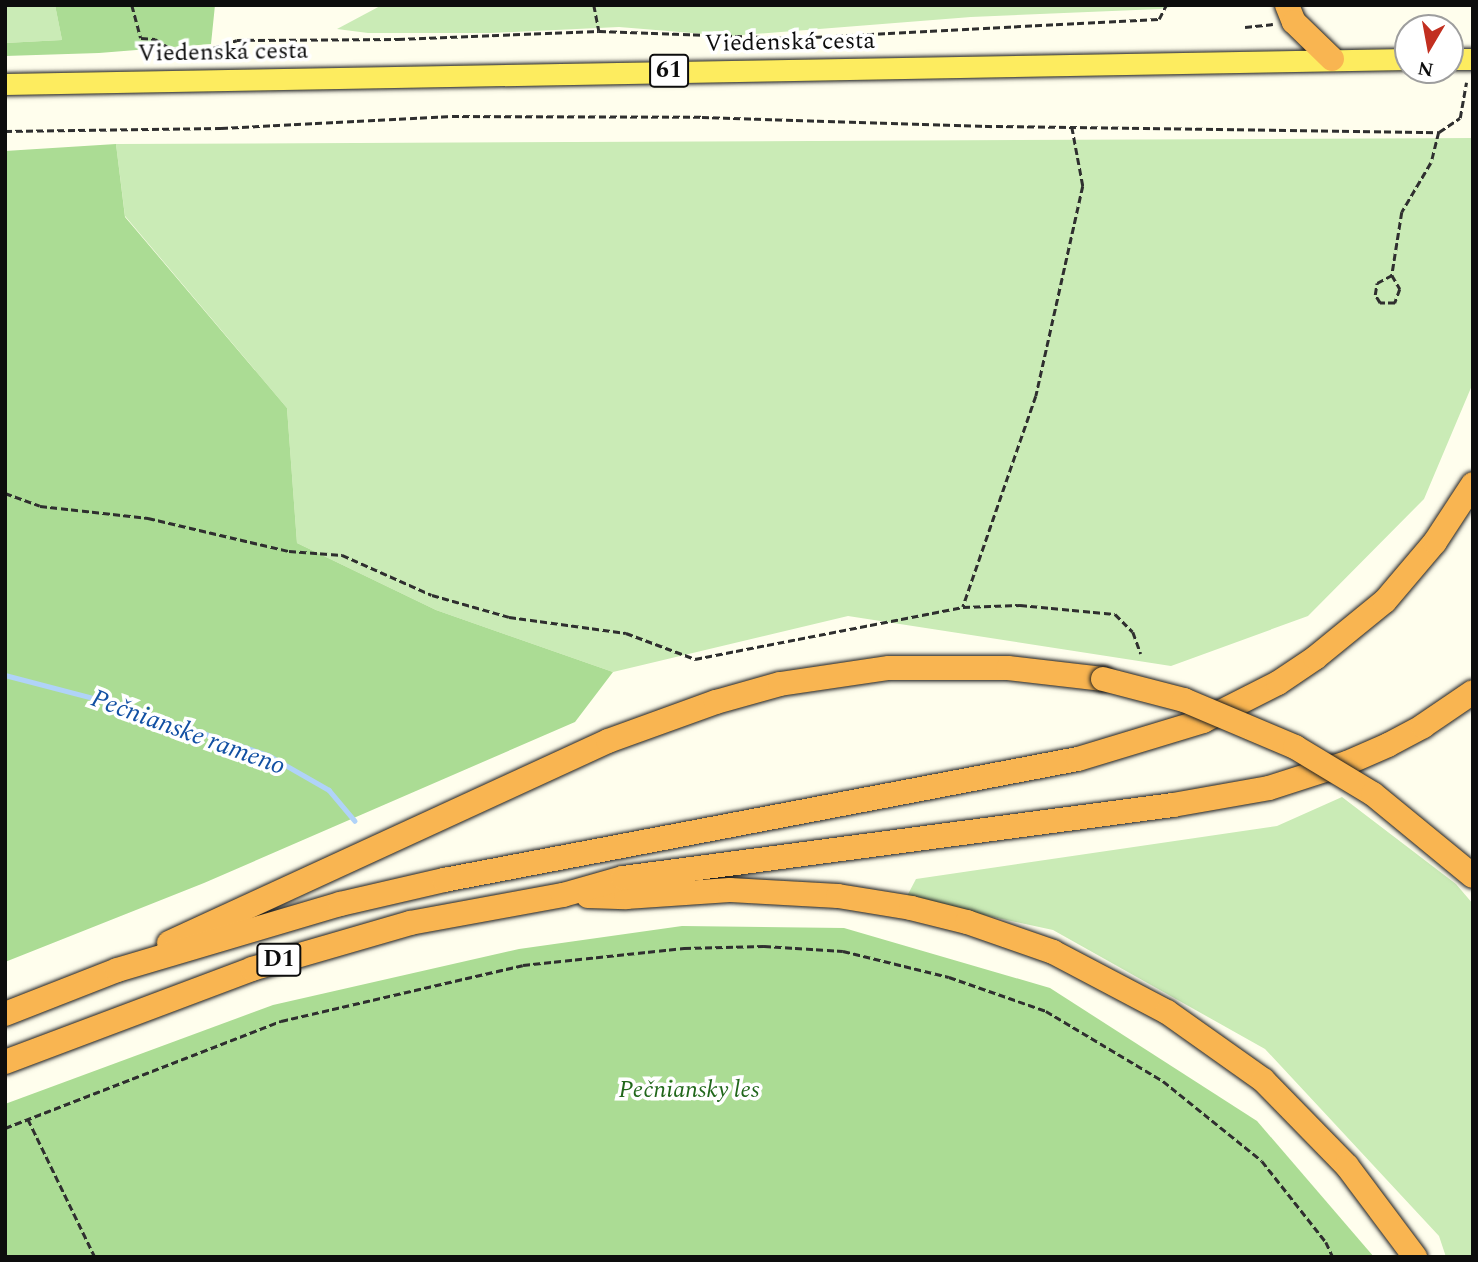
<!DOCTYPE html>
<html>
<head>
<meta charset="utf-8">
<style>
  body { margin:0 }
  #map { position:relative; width:1478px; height:1262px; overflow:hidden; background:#fffeed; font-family:Spectral,serif }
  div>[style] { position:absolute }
  .green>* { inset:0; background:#caebb6 }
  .forest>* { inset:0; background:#abdc94 }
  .stream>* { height:4.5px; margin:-2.25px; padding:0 2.25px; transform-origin:2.25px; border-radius:2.25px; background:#b0d3f8 }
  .path>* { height:2.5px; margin-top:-1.25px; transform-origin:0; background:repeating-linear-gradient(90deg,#2f2f2f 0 7px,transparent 0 10.5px) }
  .roads { filter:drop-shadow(0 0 2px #1e1e1e) drop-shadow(0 0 2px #1e1e1e) }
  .major>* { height:21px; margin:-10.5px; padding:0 10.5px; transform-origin:10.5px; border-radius:10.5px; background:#fdec5f }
  .highway>* { height:24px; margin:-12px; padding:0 12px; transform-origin:12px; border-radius:12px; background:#f9b551 }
  .bridges { filter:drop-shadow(0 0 2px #1e1e1e) drop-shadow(0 0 2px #1e1e1e) }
  .highway-bridge>* { height:24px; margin:-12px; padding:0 12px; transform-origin:12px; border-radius:12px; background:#f9b551 }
  span { translate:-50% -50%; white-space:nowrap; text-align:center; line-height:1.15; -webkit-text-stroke:7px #fff; paint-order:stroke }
  .shield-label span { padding:2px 5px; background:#fff; border:2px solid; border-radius:5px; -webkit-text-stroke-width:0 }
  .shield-label { font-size:23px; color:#0d0d0d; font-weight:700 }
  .street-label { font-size:24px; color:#0d0d0d }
  .park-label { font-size:24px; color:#21671b; font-style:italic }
  .water-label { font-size:26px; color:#1250a3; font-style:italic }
  .frame { position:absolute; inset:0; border:7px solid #0d0d0d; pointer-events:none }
  .north { position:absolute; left:1394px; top:14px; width:70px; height:70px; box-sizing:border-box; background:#fff; border:2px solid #9e9e9e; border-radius:50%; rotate:190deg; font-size:19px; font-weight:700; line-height:28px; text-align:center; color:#0d0d0d }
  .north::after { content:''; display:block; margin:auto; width:24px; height:32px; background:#c22f20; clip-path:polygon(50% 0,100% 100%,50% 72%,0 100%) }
</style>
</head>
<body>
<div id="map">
  <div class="green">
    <i style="clip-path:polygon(5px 5px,55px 5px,62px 40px,5px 43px)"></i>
    <i style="clip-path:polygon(382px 5px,1182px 5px,1160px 9px,971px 17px,729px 36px,619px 27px,490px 33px,368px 33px,337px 29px)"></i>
    <i style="clip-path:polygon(1473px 138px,1473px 383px,1424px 499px,1308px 616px,1171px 666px,848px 616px,613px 672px,436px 610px,297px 543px,287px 408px,125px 216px,116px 144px)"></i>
    <i style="clip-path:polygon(1342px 797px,1456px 884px,1473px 904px,1473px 1257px,1446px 1257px,1439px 1236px,1265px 1049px,1053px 930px,906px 898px,916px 879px,1277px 826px)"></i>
  </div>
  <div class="forest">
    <i style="clip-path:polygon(55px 5px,215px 5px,211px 44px,99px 53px,5px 56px,5px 43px,62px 40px)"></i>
    <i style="clip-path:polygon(116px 144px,125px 217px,287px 408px,297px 543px,436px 610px,613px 672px,575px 722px,204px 883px,5px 962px,5px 151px)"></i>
    <i style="clip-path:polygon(682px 926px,844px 928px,1050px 988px,1257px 1121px,1374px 1257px,5px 1257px,5px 1104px,273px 1005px,519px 949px)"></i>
  </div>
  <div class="stream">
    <i style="left:5px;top:675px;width:119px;rotate:14.6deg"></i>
    <i style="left:120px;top:705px;width:156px;rotate:18.7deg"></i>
    <i style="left:268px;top:755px;width:70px;rotate:29.8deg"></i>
    <i style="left:329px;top:790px;width:40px;rotate:50deg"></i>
  </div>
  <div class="path">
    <i style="left:132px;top:5px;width:34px;rotate:75deg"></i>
    <i style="left:141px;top:38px;width:14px;rotate:4deg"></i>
    <i style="left:155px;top:39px;width:19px;rotate:32deg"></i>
    <i style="left:171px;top:49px;width:42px;rotate:-1.4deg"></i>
    <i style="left:213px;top:48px;width:25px;rotate:-18deg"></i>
    <i style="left:237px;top:40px;width:161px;rotate:-0.4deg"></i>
    <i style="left:398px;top:39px;width:201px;rotate:-2.3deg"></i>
    <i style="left:594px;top:5px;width:26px;rotate:79deg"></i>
    <i style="left:599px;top:31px;width:195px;rotate:2.1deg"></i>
    <i style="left:794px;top:38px;width:365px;rotate:-3deg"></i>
    <i style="left:1159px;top:19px;width:16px;rotate:-63deg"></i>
    <i style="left:1245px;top:27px;width:28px;rotate:-6deg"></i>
    <i style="left:1428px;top:74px;width:13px"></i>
    <i style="left:1072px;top:127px;width:60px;rotate:79.4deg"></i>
    <i style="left:1083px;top:186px;width:215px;rotate:102.6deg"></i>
    <i style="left:1036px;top:396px;width:223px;rotate:109.1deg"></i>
    <i style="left:963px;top:607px;width:57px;rotate:-2deg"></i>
    <i style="left:1020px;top:605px;width:95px;rotate:5.4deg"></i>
    <i style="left:1115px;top:614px;width:25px;rotate:45deg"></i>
    <i style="left:1133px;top:632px;width:23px;rotate:70deg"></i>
    <i style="left:5px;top:131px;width:216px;rotate:-0.8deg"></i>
    <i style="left:221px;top:128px;width:231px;rotate:-3deg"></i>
    <i style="left:452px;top:116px;width:250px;rotate:0.2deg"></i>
    <i style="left:702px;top:117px;width:294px;rotate:1.8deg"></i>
    <i style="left:996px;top:126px;width:443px;rotate:0.8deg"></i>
    <i style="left:1439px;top:132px;width:32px;rotate:104deg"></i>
    <i style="left:1431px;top:163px;width:57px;rotate:120.6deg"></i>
    <i style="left:1402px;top:212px;width:64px;rotate:99deg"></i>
    <i style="left:1392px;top:275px;width:16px;rotate:60deg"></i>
    <i style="left:1400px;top:289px;width:15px;rotate:110deg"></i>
    <i style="left:1395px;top:303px;width:15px;rotate:180deg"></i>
    <i style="left:1380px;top:303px;width:9px;rotate:-122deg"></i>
    <i style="left:1375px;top:295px;width:12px;rotate:-81deg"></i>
    <i style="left:1377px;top:283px;width:17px;rotate:-28deg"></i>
    <i style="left:1439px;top:132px;width:25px;rotate:-34deg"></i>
    <i style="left:1460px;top:118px;width:36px;rotate:-80deg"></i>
    <i style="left:5px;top:493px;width:37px;rotate:20deg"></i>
    <i style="left:40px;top:506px;width:109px;rotate:6.3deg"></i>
    <i style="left:148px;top:518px;width:145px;rotate:13.2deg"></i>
    <i style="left:289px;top:551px;width:53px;rotate:4.3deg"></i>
    <i style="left:342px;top:555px;width:98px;rotate:24deg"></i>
    <i style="left:432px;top:595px;width:80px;rotate:15.9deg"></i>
    <i style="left:509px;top:617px;width:118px;rotate:7.8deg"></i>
    <i style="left:626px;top:633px;width:74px;rotate:20.6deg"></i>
    <i style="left:695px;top:659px;width:273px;rotate:-11deg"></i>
    <i style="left:28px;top:1119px;width:153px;rotate:64.1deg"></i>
    <i style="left:5px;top:1128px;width:296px;rotate:-21.2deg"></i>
    <i style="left:281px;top:1021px;width:248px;rotate:-13deg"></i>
    <i style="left:523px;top:965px;width:162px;rotate:-6deg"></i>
    <i style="left:684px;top:948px;width:80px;rotate:-1.4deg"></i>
    <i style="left:764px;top:946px;width:79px;rotate:3.6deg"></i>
    <i style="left:843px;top:951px;width:109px;rotate:13.8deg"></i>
    <i style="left:949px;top:977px;width:103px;rotate:19.3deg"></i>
    <i style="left:1046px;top:1011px;width:136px;rotate:30.9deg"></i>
    <i style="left:1163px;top:1081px;width:127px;rotate:38.9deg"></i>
    <i style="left:1262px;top:1161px;width:103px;rotate:51.7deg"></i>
    <i style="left:1326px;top:1242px;width:17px;rotate:65deg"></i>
  </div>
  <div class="roads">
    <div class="major">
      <i style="left:1450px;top:59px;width:23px"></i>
      <i style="left:5px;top:84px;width:1403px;rotate:-1.02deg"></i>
    </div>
    <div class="highway">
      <i style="left:1287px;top:5px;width:18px;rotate:68deg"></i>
      <i style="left:1294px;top:22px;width:53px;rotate:44.2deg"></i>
      <i style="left:588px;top:896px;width:38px;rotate:2deg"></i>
      <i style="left:626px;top:897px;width:104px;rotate:-3.9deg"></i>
      <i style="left:730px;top:890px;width:108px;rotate:3.2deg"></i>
      <i style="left:838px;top:896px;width:74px;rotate:9.3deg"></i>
      <i style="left:911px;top:908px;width:58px;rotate:14deg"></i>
      <i style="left:967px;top:922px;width:91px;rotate:19.2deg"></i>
      <i style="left:1053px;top:952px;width:129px;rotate:27.8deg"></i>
      <i style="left:1167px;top:1012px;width:118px;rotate:35.3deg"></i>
      <i style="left:1263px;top:1080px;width:120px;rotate:45.7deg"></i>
      <i style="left:1347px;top:1166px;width:114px;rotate:53.2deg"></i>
      <i style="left:169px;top:943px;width:483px;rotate:-24.7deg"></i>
      <i style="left:608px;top:741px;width:115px;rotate:-19.9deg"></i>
      <i style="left:716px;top:702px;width:66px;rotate:-15.7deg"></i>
      <i style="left:780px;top:684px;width:110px;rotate:-8.4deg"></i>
      <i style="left:889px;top:668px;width:119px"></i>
      <i style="left:1008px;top:668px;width:96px;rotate:6.6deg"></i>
      <i style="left:5px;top:1014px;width:120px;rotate:-21.4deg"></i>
      <i style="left:117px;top:970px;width:233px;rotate:-16.5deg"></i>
      <i style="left:340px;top:904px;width:107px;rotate:-13deg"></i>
      <i style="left:444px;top:880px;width:645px;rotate:-10.81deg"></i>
      <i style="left:1078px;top:759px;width:131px;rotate:-16.9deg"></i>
      <i style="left:1203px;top:721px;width:84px;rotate:-26.9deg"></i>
      <i style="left:1278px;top:683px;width:45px;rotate:-34deg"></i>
      <i style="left:1315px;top:658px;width:90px;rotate:-39.2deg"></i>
      <i style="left:1385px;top:601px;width:77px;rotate:-49.7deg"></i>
      <i style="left:1435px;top:542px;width:69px;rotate:-56.8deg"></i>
      <i style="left:5px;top:1062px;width:264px;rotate:-20.6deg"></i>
      <i style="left:252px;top:969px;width:165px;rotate:-16.2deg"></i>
      <i style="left:410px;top:923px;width:156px;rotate:-10.4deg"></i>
      <i style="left:563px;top:895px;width:62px;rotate:-15.8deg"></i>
      <i style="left:623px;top:878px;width:555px;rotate:-7.56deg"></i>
      <i style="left:1173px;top:805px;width:97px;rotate:-10deg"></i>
      <i style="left:1269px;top:788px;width:82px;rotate:-17.8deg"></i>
      <i style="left:1347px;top:763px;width:45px;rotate:-23.7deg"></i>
      <i style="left:1388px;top:745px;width:40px;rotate:-28deg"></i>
      <i style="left:1423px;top:726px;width:60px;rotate:-34.2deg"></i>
    </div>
  </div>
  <div class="bridges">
    <div class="highway-bridge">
      <i style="left:1103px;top:679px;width:84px;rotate:14.5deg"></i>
      <i style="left:1184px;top:700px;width:121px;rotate:22.9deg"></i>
      <i style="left:1295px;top:747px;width:91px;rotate:31.1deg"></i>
      <i style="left:1373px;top:794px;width:129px;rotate:39.4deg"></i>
    </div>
  </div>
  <div class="shield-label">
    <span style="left:669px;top:71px">61</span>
    <span style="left:279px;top:960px">D1</span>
  </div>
  <div class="street-label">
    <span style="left:790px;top:43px;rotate:-1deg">Viedenská cesta</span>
    <span style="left:223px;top:53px;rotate:-1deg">Viedenská cesta</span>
  </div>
  <div class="park-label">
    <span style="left:689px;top:1091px">Pečniansky les</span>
  </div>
  <div class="water-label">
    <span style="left:188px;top:733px;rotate:20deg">Pečnianske rameno</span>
  </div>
  <div class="frame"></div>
  <div class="north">N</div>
</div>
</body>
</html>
